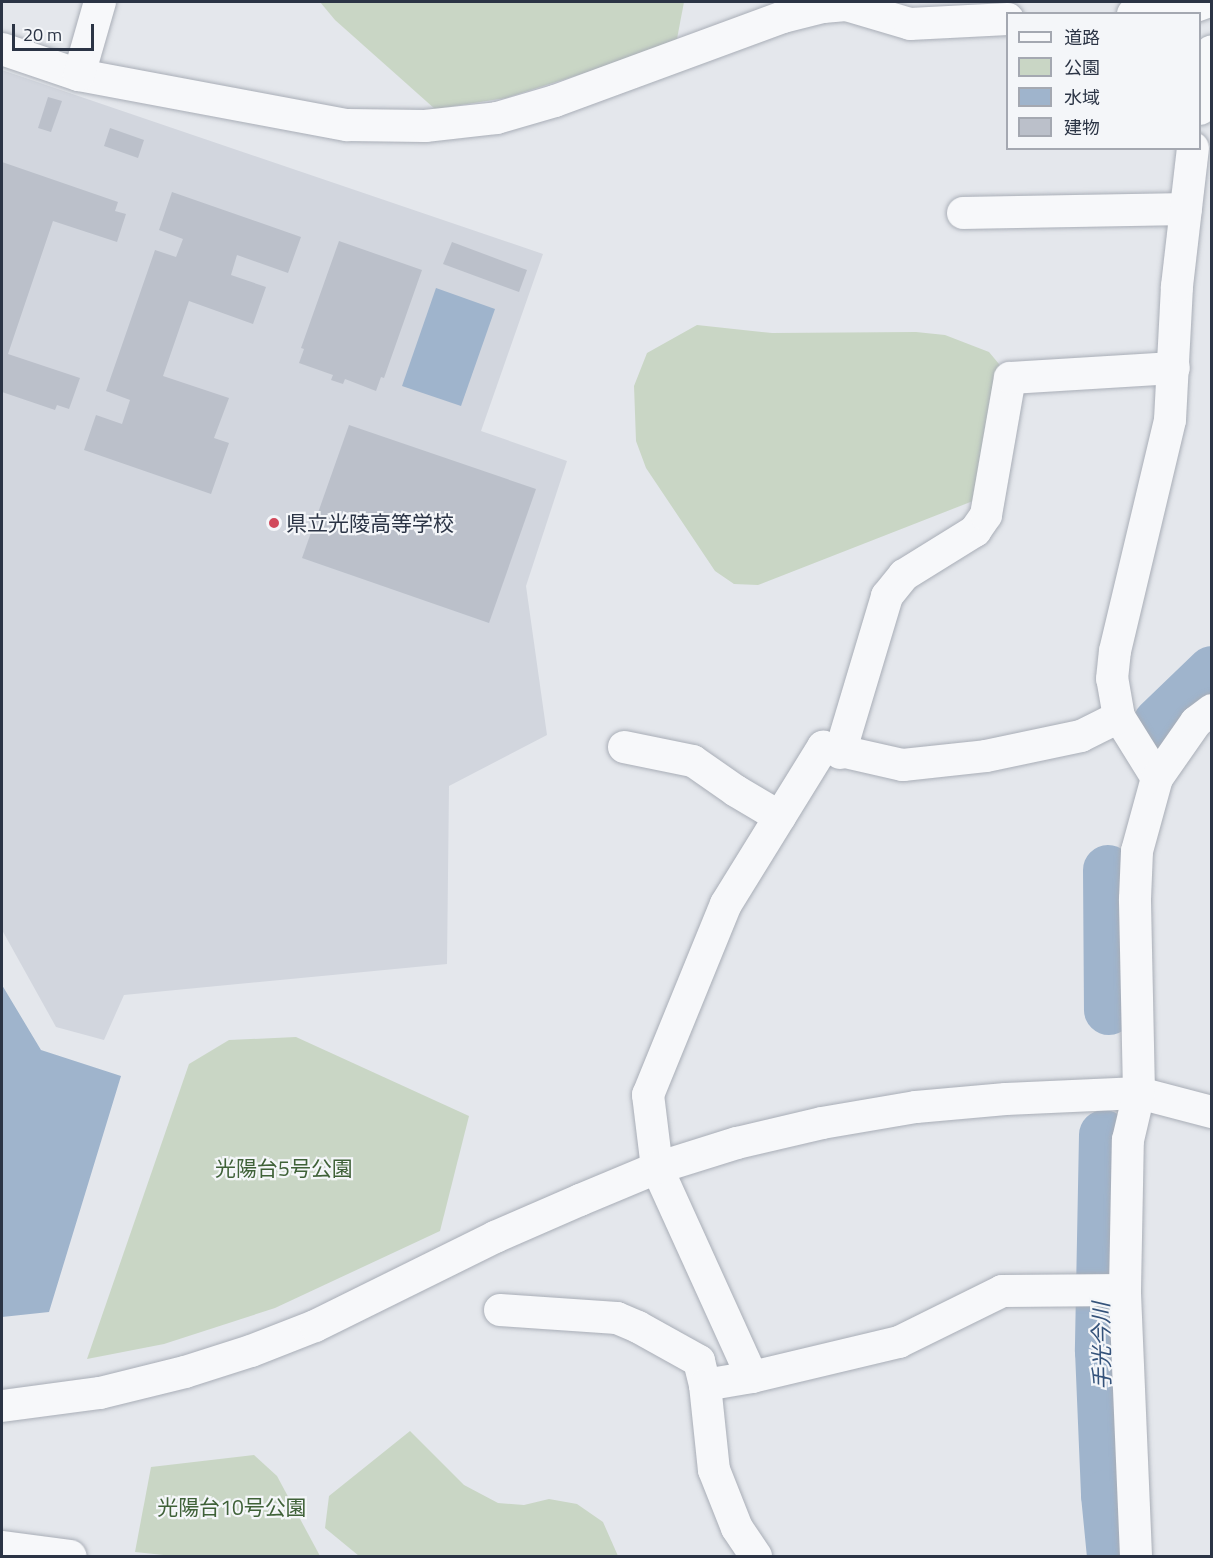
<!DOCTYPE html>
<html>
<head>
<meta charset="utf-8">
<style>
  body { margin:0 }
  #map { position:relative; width:1213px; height:1558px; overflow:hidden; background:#e4e7ec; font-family:"Titillium Web","Noto Sans JP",sans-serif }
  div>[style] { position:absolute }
  .built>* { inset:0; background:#d2d6de }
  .green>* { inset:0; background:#c9d6c5 }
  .water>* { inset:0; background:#9fb4cc }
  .river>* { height:50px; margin:-25px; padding:0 25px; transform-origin:25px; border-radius:25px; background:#9fb4cc }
  .building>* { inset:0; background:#bbc0ca }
  .roads { filter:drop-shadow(0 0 2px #a9aeb7) drop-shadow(0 0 2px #a9aeb7) }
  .minor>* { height:32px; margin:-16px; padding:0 16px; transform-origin:16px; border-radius:16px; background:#f7f8fa }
  .dots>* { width:16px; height:16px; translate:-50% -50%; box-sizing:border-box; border:3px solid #f4f6f9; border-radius:50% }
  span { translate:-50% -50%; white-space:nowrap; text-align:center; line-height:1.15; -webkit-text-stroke:4.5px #f4f6f9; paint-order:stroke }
  .poi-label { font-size:21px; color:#2b3445 }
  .left { translate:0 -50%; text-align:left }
  .park-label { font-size:21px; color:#3f6138 }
  .water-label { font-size:22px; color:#34527a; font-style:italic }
  .frame { position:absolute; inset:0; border:3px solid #2b3445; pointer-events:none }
  .legend { position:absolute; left:1006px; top:12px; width:195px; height:138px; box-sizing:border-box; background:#f4f6f9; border:2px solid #a4a8b1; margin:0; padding:8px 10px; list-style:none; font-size:18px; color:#2b3445 }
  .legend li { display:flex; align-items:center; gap:12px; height:30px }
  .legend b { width:30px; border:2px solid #a4a8b1 }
  .scale { position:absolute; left:12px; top:24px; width:82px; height:27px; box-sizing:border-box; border:3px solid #2b3445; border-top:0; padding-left:8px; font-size:18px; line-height:21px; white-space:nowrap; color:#2b3445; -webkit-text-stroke:4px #f4f6f9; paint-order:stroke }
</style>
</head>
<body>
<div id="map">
  <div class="built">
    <i style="clip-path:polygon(2px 70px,543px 254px,481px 431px,567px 461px,526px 586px,547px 735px,449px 786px,447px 964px,124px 995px,104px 1040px,56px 1027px,2px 930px)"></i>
  </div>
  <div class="green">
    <i style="clip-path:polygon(320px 2px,684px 2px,676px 44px,506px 98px,435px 109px,335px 20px)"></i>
    <i style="clip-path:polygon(697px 325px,772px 333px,916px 332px,945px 335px,989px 352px,999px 364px,1002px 399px,973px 501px,758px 585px,734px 584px,715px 571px,646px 468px,636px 441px,634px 386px,647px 353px)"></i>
    <i style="clip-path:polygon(296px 1037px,469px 1116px,440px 1231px,275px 1308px,164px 1344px,87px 1359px,189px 1064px,229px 1040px)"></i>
    <i style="clip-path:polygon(410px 1431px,464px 1485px,498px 1503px,524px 1505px,549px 1499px,577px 1504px,603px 1522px,618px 1556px,359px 1556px,325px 1528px,329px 1496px)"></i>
    <i style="clip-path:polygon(254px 1455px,277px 1476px,320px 1556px,173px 1556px,135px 1552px,151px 1467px)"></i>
  </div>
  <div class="water">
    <i style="clip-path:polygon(436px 288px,495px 309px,461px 406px,402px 386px)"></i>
    <i style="clip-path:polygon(2px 985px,41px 1050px,121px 1076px,49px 1312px,2px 1317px)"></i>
  </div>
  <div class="river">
    <i style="left:1158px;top:723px;width:75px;rotate:-43.9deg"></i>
    <i style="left:1108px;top:870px;width:140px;rotate:89.6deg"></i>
    <i style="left:1104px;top:1135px;width:216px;rotate:91.1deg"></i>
    <i style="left:1100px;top:1351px;width:144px;rotate:87.6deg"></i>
    <i style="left:1106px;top:1495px;width:61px;rotate:84.4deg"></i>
  </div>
  <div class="building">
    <i style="clip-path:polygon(48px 97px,62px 101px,51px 132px,38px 128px)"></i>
    <i style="clip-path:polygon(110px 128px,144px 140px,138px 158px,104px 146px)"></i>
    <i style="clip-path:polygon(2px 162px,118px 202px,115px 211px,126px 214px,117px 242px,53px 221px,8px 354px,80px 378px,69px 409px,57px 405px,55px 410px,2px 392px)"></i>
    <i style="clip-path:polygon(172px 192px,301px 237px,288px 273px,237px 255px,231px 275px,266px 287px,253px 324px,189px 301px,163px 376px,229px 398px,214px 438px,229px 443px,211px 494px,84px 450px,96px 415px,122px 424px,130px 400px,106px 391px,155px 250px,176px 257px,183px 239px,159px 230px)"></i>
    <i style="clip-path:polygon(339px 241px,422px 270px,384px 378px,381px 377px,376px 391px,345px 379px,343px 384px,331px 380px,333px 375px,299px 363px,304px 349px,301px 348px)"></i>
    <i style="clip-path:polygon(452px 242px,527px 270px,519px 292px,443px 264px)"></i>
    <i style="clip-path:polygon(349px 425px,536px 489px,489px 623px,302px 558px)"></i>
  </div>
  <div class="roads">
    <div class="minor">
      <i style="left:1133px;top:14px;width:49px;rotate:-3.5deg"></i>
      <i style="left:1182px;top:11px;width:27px;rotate:-20deg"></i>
      <i style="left:2px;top:49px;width:81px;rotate:18.7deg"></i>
      <i style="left:79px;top:75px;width:273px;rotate:10.6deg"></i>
      <i style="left:347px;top:125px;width:78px;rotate:0.7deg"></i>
      <i style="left:425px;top:126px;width:72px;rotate:-6.3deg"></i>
      <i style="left:497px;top:118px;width:60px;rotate:-16.3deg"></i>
      <i style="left:555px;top:101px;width:243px;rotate:-20.2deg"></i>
      <i style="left:783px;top:17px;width:41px;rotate:-14deg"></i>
      <i style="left:823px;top:7px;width:23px;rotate:-5deg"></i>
      <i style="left:846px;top:5px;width:67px;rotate:16.5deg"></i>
      <i style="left:910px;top:24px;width:98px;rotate:-2.9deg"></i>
      <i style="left:79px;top:75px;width:76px;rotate:-74deg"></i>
      <i style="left:1200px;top:109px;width:59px;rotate:-78.3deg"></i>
      <i style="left:963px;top:213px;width:223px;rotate:-1deg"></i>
      <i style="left:624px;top:747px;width:70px;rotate:11.5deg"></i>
      <i style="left:693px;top:761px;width:52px;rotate:34.9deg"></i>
      <i style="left:736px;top:791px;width:51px;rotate:30.6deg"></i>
      <i style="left:840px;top:753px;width:164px;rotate:-73.3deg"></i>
      <i style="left:887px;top:596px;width:27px;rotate:-51deg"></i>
      <i style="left:904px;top:575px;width:84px;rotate:-31.8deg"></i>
      <i style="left:975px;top:531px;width:19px;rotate:-55deg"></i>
      <i style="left:986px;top:515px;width:139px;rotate:-80.1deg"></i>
      <i style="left:1010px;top:378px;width:164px;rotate:-3.5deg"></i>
      <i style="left:1157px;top:778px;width:72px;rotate:-121.9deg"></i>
      <i style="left:1119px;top:717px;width:39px;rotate:-100deg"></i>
      <i style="left:1112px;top:679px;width:28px;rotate:-84deg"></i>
      <i style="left:1115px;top:651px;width:237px;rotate:-76.6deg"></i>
      <i style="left:1170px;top:420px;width:134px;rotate:-87deg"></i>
      <i style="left:1177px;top:286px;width:139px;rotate:-83.4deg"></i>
      <i style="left:500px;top:1310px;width:117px;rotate:3.9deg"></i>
      <i style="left:617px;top:1318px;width:23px;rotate:23deg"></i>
      <i style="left:638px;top:1327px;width:70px;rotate:29.1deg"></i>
      <i style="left:699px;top:1361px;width:25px;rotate:76deg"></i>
      <i style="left:705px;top:1385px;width:85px;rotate:84deg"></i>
      <i style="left:714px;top:1470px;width:62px;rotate:68.4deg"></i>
      <i style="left:737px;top:1528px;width:34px;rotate:56deg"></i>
      <i style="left:752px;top:1377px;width:230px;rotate:-114.4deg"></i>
      <i style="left:657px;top:1168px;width:74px;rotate:-97deg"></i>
      <i style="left:648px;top:1095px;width:206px;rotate:-67.8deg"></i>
      <i style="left:726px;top:904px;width:185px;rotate:-58.3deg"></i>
      <i style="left:823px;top:747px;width:82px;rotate:12.7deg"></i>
      <i style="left:903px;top:765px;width:83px;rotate:-6.2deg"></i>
      <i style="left:986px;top:756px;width:97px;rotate:-11.9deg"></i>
      <i style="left:1081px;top:736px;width:42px;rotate:-26.6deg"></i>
      <i style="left:705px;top:1385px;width:48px;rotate:-9.7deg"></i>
      <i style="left:752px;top:1377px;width:151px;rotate:-13.4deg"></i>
      <i style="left:899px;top:1342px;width:115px;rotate:-26.3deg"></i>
      <i style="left:1002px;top:1291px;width:123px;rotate:-0.5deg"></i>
      <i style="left:2px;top:1406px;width:99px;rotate:-7.6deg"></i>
      <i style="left:100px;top:1393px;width:88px;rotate:-13.9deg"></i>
      <i style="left:185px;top:1372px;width:69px;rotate:-17.7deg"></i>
      <i style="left:251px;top:1351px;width:69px;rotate:-21.3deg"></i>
      <i style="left:315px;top:1326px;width:201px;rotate:-26.3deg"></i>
      <i style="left:495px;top:1237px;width:93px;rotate:-23.5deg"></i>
      <i style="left:580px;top:1200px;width:83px;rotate:-22.6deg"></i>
      <i style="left:657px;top:1168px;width:84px;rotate:-17.4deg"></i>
      <i style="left:737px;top:1143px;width:87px;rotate:-13.2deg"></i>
      <i style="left:822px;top:1123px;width:95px;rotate:-9.7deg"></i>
      <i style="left:916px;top:1107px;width:90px;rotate:-5.1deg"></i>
      <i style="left:1006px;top:1099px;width:133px;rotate:-2.6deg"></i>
      <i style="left:1139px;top:1093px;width:75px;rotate:14.6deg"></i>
      <i style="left:2px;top:1547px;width:69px;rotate:7.5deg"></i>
      <i style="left:1136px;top:1556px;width:266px;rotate:-92.4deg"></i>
      <i style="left:1125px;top:1290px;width:150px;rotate:-88.9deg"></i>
      <i style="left:1128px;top:1140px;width:48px;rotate:-76.8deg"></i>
      <i style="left:1139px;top:1093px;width:194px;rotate:-91.2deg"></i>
      <i style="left:1135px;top:899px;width:48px;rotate:-87.6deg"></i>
      <i style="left:1137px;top:851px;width:76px;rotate:-74.7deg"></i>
      <i style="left:1157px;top:778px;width:68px;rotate:-55.1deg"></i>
      <i style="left:1196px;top:722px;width:20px;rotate:-37deg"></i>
    </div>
  </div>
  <div class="dots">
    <i style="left:274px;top:523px;background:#d1495b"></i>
  </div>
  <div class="poi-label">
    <span class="left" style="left:286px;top:523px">県立光陵高等学校</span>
  </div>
  <div class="park-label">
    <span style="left:284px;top:1168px">光陽台5号公園</span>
    <span style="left:232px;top:1507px">光陽台10号公園</span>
  </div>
  <div class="water-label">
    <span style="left:1102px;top:1346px;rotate:-91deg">手光今川</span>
  </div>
  <div class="frame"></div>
  <ul class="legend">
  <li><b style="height:8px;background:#f7f8fa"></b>道路</li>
  <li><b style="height:16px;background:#c9d6c5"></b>公園</li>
  <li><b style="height:16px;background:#9fb4cc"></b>水域</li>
  <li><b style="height:16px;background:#bbc0ca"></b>建物</li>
  </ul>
  <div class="scale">20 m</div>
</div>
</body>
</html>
